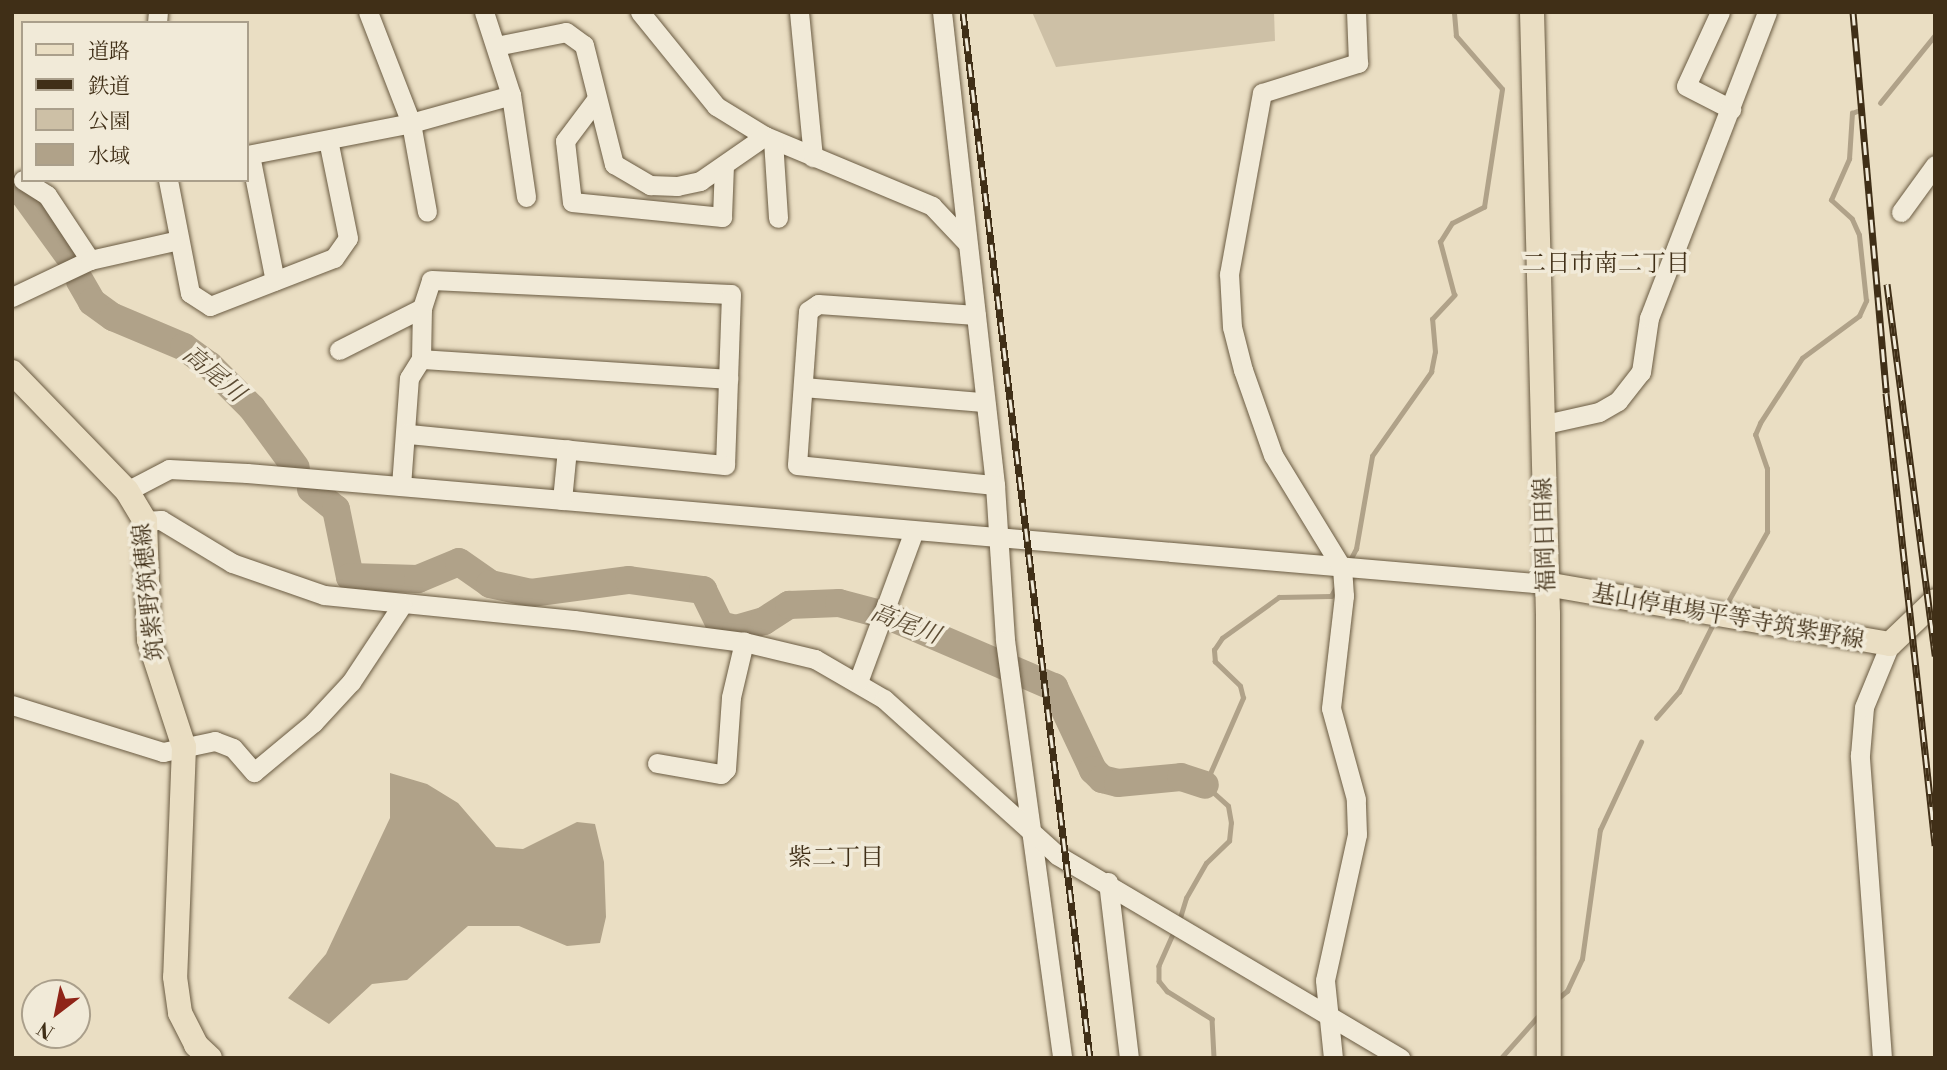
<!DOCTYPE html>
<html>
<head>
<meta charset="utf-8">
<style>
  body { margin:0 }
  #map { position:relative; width:1947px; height:1070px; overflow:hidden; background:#eadec3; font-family:"Libre Bodoni","Noto Serif JP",serif }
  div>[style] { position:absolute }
  .green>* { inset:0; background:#cdc0a6 }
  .water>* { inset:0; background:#b0a289 }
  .stream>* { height:4.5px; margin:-2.25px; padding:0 2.25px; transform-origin:2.25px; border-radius:2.25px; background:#b0a289 }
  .river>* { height:28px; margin:-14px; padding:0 14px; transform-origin:14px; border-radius:14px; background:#b0a289 }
  .roads { filter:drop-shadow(0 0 2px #6a5b42) drop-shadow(0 0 2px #6a5b42) }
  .minor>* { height:19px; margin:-9.5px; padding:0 9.5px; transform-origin:9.5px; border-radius:9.5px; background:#f1ead8 }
  .major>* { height:24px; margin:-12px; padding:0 12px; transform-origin:12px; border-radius:12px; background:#eadec3 }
  .rail>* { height:7px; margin-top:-3.5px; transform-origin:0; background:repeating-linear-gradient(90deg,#f1ead8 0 13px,#402f17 0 26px); box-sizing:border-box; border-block:2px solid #402f17 }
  span { translate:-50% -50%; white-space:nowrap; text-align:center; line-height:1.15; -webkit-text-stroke:7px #f1ead8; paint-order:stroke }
  .street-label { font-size:23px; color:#402f17 }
  .neighbourhood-label { font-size:24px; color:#402f17 }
  .water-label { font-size:24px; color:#5c4c34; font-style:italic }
  .frame { position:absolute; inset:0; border:14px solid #402f17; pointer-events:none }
  .legend { position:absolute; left:21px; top:21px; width:228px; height:161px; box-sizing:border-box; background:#f1ead8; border:2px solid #aa9f8b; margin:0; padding:9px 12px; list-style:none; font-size:21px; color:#402f17 }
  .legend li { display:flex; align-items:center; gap:14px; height:35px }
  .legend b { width:35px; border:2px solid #aa9f8b }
  .north { position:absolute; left:21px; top:979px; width:70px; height:70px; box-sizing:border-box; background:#f1ead8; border:2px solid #aa9f8b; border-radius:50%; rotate:212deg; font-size:19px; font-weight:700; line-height:28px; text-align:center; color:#402f17 }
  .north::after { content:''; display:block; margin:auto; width:24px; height:32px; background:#8f2418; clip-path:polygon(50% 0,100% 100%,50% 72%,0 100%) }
</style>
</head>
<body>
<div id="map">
  <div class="green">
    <i style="clip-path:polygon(1032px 12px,1274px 12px,1275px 41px,1056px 67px)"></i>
  </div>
  <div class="water">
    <i style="clip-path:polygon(390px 773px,427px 784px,458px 803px,496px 847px,523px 849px,577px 822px,595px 824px,604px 862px,606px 917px,600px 943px,567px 946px,519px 926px,468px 926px,407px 980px,372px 984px,329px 1024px,288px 998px,326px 954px,390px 818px)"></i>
  </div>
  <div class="stream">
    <i style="left:1880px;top:103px;width:87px;rotate:-51deg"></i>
    <i style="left:1349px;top:562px;width:15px;rotate:-62deg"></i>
    <i style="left:1356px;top:549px;width:94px;rotate:-80.2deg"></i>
    <i style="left:1372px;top:456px;width:103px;rotate:-54.9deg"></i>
    <i style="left:1431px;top:372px;width:20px;rotate:-79deg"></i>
    <i style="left:1435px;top:352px;width:33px;rotate:-95deg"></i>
    <i style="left:1432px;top:319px;width:33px;rotate:-47deg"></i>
    <i style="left:1454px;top:295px;width:55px;rotate:-104.8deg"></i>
    <i style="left:1440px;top:242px;width:22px;rotate:-58deg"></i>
    <i style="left:1452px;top:223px;width:36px;rotate:-27deg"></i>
    <i style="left:1484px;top:207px;width:119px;rotate:-81.3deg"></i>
    <i style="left:1502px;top:89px;width:70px;rotate:-131deg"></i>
    <i style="left:1456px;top:36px;width:24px;rotate:-95deg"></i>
    <i style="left:1726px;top:605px;width:84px;rotate:-60.7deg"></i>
    <i style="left:1767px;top:532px;width:63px;rotate:-90deg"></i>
    <i style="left:1767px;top:469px;width:36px;rotate:-109deg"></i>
    <i style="left:1755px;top:435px;width:13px;rotate:-67deg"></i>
    <i style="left:1760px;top:423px;width:77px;rotate:-57.1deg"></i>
    <i style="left:1802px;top:358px;width:71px;rotate:-36.4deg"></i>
    <i style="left:1859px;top:316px;width:17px;rotate:-65deg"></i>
    <i style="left:1866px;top:301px;width:66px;rotate:-96.1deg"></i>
    <i style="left:1859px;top:235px;width:17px;rotate:-114deg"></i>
    <i style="left:1852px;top:219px;width:28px;rotate:-138deg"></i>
    <i style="left:1831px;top:200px;width:45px;rotate:-66.3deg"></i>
    <i style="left:1849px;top:159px;width:46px;rotate:-86.3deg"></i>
    <i style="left:1852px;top:113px;width:9px;rotate:-21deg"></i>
    <i style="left:1656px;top:718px;width:35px;rotate:-49deg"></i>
    <i style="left:1679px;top:692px;width:76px;rotate:-63.4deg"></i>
    <i style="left:1179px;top:921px;width:24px;rotate:-73deg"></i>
    <i style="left:1186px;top:898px;width:40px;rotate:-60.3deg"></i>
    <i style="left:1206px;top:863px;width:32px;rotate:-44deg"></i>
    <i style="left:1229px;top:841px;width:18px;rotate:-84deg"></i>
    <i style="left:1231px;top:823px;width:17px;rotate:-100deg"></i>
    <i style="left:1228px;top:806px;width:31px;rotate:-138deg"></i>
    <i style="left:1205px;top:785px;width:95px;rotate:-66.4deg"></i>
    <i style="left:1243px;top:698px;width:12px;rotate:-104deg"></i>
    <i style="left:1240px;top:686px;width:35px;rotate:-136deg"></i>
    <i style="left:1215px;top:662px;width:12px;rotate:-95deg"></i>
    <i style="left:1214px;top:650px;width:14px;rotate:-56deg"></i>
    <i style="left:1222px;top:638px;width:70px;rotate:-35.7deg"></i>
    <i style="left:1279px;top:597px;width:52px;rotate:-1.1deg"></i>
    <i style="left:1331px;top:596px;width:13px;rotate:-61deg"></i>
    <i style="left:1174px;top:932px;width:37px;rotate:114deg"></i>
    <i style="left:1159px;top:966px;width:15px;rotate:90deg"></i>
    <i style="left:1159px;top:981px;width:13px;rotate:51deg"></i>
    <i style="left:1167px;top:991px;width:53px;rotate:31.9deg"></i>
    <i style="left:1212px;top:1019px;width:39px;rotate:87deg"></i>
    <i style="left:1557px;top:999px;width:13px;rotate:-39deg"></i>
    <i style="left:1567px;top:991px;width:35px;rotate:-65deg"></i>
    <i style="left:1582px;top:959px;width:130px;rotate:-82.1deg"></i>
    <i style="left:1600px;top:830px;width:97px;rotate:-65deg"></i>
    <i style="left:1501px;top:1058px;width:57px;rotate:-48.5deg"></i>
  </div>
  <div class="river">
    <i style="left:12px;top:189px;width:12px;rotate:20deg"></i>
    <i style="left:23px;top:193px;width:77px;rotate:54deg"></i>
    <i style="left:80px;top:281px;width:24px;rotate:60deg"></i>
    <i style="left:92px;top:302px;width:26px;rotate:36deg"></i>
    <i style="left:113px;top:317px;width:77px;rotate:22.9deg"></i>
    <i style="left:184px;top:347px;width:31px;rotate:36deg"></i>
    <i style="left:209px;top:365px;width:61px;rotate:45deg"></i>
    <i style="left:252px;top:408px;width:74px;rotate:53.7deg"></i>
    <i style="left:311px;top:489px;width:32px;rotate:39deg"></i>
    <i style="left:336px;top:509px;width:69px;rotate:78.4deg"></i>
    <i style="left:350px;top:577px;width:68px;rotate:1.7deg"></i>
    <i style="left:418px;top:579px;width:44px;rotate:-22.5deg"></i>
    <i style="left:459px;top:562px;width:38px;rotate:35deg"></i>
    <i style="left:490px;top:584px;width:42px;rotate:12.4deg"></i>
    <i style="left:531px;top:593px;width:99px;rotate:-7.6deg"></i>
    <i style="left:629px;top:580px;width:75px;rotate:7.7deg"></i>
    <i style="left:703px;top:590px;width:39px;rotate:64deg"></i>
    <i style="left:720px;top:625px;width:16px;rotate:14deg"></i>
    <i style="left:736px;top:629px;width:29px;rotate:-16deg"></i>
    <i style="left:764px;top:621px;width:30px;rotate:-33deg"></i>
    <i style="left:789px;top:605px;width:50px;rotate:-2.3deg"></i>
    <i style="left:839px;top:603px;width:51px;rotate:14.9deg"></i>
    <i style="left:888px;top:616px;width:181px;rotate:23.2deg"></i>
    <i style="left:1054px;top:687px;width:92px;rotate:64.8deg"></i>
    <i style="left:1093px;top:770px;width:13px;rotate:45deg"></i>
    <i style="left:1102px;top:779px;width:16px;rotate:14deg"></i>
    <i style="left:1118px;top:783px;width:63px;rotate:-5.4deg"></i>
    <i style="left:1181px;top:777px;width:25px;rotate:18deg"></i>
  </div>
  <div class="roads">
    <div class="minor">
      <i style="left:368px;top:12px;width:119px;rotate:68.8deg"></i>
      <i style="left:411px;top:123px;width:90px;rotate:79.8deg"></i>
      <i style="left:484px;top:12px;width:87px;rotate:72deg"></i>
      <i style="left:511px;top:95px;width:103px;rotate:81.6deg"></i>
      <i style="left:640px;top:12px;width:121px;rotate:51deg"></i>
      <i style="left:716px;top:106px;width:57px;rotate:31.5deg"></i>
      <i style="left:765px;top:136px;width:181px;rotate:22.7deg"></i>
      <i style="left:932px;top:206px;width:51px;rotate:46.6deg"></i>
      <i style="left:799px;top:12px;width:146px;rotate:84.5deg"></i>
      <i style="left:942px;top:12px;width:476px;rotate:83.6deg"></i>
      <i style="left:995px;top:485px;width:155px;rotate:86.3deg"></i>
      <i style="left:1005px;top:640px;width:422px;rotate:82.2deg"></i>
      <i style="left:1720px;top:12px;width:81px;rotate:114.7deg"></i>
      <i style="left:1686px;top:86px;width:51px;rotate:27.1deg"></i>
      <i style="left:157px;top:23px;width:11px;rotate:-85deg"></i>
      <i style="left:496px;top:46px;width:71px;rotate:-11.3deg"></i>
      <i style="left:566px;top:32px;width:22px;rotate:36deg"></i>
      <i style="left:584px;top:45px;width:123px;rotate:75.9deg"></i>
      <i style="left:614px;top:164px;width:42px;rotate:30.3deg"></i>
      <i style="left:650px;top:185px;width:27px;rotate:2deg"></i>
      <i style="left:677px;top:186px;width:24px;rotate:-12deg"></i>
      <i style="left:700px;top:181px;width:79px;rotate:-34.7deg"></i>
      <i style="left:595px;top:101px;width:50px;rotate:126.9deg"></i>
      <i style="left:565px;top:141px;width:61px;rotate:83.5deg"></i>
      <i style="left:572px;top:202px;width:151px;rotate:5.7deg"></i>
      <i style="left:722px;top:217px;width:51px;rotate:-87.8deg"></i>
      <i style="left:773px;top:140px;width:78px;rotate:86.3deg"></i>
      <i style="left:247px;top:155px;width:167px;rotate:-11deg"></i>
      <i style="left:411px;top:123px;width:104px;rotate:-15.6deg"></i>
      <i style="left:250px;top:155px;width:128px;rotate:78.8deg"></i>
      <i style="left:23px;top:180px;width:28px;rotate:32deg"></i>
      <i style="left:47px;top:195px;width:78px;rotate:56.5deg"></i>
      <i style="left:168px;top:180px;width:115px;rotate:79deg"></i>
      <i style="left:190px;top:293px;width:24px;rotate:33deg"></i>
      <i style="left:210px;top:306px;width:133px;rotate:-21.2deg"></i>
      <i style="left:334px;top:258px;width:24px;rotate:-55deg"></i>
      <i style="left:348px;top:238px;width:100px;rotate:-101.5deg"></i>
      <i style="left:1901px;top:212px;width:58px;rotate:-54.1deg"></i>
      <i style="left:12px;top:297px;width:86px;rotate:-25.4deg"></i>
      <i style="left:90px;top:260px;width:91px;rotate:-12.7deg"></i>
      <i style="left:976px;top:315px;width:158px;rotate:-176deg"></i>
      <i style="left:818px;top:304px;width:12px;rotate:145deg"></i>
      <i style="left:808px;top:311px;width:154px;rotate:94.1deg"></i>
      <i style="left:797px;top:465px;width:199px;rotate:5.8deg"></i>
      <i style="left:339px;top:350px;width:93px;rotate:-26.8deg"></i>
      <i style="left:421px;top:359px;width:308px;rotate:3.7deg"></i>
      <i style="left:803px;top:387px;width:181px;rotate:4.8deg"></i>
      <i style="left:1541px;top:425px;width:59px;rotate:-12.6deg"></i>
      <i style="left:1599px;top:412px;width:22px;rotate:-30deg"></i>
      <i style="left:1618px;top:401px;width:37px;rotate:-52deg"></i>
      <i style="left:1641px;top:372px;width:55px;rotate:-81.6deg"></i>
      <i style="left:1649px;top:318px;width:328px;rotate:-68.9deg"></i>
      <i style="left:401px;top:486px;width:108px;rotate:-85.8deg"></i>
      <i style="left:409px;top:378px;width:22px;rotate:-58deg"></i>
      <i style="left:421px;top:359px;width:51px;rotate:-88.9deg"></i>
      <i style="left:422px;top:308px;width:29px;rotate:-72deg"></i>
      <i style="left:431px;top:280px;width:300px;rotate:2.7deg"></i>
      <i style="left:731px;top:294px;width:171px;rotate:92deg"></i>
      <i style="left:725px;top:465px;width:321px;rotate:-174.4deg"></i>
      <i style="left:127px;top:491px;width:47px;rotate:-27.6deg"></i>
      <i style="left:169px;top:469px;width:78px;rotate:2.9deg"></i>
      <i style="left:247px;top:473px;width:1304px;rotate:4.88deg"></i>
      <i style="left:562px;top:500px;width:51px;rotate:-84.4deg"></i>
      <i style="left:145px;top:521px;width:16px;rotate:-4deg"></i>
      <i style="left:161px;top:520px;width:83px;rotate:31.2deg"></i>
      <i style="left:232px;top:563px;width:97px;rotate:19.2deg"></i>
      <i style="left:324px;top:595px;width:251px;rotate:5.7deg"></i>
      <i style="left:574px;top:620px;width:171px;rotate:7.4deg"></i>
      <i style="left:744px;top:642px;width:73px;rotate:13.5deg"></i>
      <i style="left:815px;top:659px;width:80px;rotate:30.1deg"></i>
      <i style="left:884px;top:699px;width:233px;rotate:42deg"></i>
      <i style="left:1057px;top:855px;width:399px;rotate:30.6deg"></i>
      <i style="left:858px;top:682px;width:159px;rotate:-69.7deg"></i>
      <i style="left:12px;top:705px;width:158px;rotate:17.3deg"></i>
      <i style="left:163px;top:752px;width:53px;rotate:-11.9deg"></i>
      <i style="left:215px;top:741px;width:19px;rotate:21deg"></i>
      <i style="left:233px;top:748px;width:32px;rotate:49deg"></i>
      <i style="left:254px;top:772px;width:77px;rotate:-39.7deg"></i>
      <i style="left:313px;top:723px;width:56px;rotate:-47.2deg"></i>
      <i style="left:351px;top:682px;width:92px;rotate:-56.5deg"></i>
      <i style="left:657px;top:763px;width:65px;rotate:9.8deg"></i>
      <i style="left:721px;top:774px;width:7px;rotate:-45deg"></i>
      <i style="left:726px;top:769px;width:72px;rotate:-86deg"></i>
      <i style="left:731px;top:697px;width:57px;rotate:-76.7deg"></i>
      <i style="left:1108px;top:882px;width:177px;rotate:83.2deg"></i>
      <i style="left:1333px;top:1058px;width:78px;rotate:-95.9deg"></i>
      <i style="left:1325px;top:980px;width:149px;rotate:-77.6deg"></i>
      <i style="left:1357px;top:834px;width:35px;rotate:-92deg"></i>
      <i style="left:1356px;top:799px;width:94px;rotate:-105.4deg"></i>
      <i style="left:1331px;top:708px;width:113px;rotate:-83.4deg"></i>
      <i style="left:1344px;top:596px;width:28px;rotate:-94deg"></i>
      <i style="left:1342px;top:568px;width:132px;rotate:-121.4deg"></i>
      <i style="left:1273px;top:455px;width:90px;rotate:-109.4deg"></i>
      <i style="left:1243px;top:370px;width:44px;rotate:-104.3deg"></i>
      <i style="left:1232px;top:327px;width:53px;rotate:-93.2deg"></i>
      <i style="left:1229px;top:274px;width:184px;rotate:-79.7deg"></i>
      <i style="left:1262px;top:93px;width:101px;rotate:-17.4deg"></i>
      <i style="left:1358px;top:63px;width:51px;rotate:-92.2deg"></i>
      <i style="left:1882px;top:1058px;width:304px;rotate:-94.2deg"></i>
      <i style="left:1860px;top:755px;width:48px;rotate:-85.2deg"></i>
      <i style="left:1864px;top:707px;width:68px;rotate:-67.6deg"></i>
    </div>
    <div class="major">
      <i style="left:1532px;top:12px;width:602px;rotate:88.48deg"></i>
      <i style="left:1548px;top:614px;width:444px;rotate:89.9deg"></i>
      <i style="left:12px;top:372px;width:165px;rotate:46deg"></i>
      <i style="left:127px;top:491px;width:35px;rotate:59deg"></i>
      <i style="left:145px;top:521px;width:119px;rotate:88.1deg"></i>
      <i style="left:149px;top:640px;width:113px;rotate:71.9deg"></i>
      <i style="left:184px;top:747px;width:230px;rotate:92.2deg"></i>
      <i style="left:175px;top:977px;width:36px;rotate:82deg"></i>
      <i style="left:180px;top:1013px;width:36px;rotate:63deg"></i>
      <i style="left:196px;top:1045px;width:19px;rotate:43deg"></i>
      <i style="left:1546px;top:584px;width:349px;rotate:9.9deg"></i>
      <i style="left:1890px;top:644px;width:62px;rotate:-43.7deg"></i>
    </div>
  </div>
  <div class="rail">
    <i style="left:963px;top:12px;width:1054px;rotate:83.08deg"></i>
    <i style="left:1853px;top:12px;width:382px;rotate:85deg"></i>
    <i style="left:1886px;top:393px;width:455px;rotate:83.8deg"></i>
    <i style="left:1887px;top:284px;width:375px;rotate:82.6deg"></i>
  </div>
  <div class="street-label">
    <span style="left:1545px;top:535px;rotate:-92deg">福岡日田線</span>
    <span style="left:149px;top:592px;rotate:-96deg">筑紫野筑穂線</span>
    <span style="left:1728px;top:617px;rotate:10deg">基山停車場平等寺筑紫野線</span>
  </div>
  <div class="neighbourhood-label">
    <span style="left:1606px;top:265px">二日市南二丁目</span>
    <span style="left:836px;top:859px">紫二丁目</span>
  </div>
  <div class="water-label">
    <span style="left:213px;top:375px;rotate:40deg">高尾川</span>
    <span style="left:905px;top:625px;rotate:21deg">高尾川</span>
  </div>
  <div class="frame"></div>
  <ul class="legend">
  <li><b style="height:9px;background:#eadec3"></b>道路</li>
  <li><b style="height:9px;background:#402f17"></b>鉄道</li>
  <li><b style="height:19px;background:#cdc0a6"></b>公園</li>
  <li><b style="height:19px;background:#b0a289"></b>水域</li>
  </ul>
  <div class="north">N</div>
</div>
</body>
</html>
